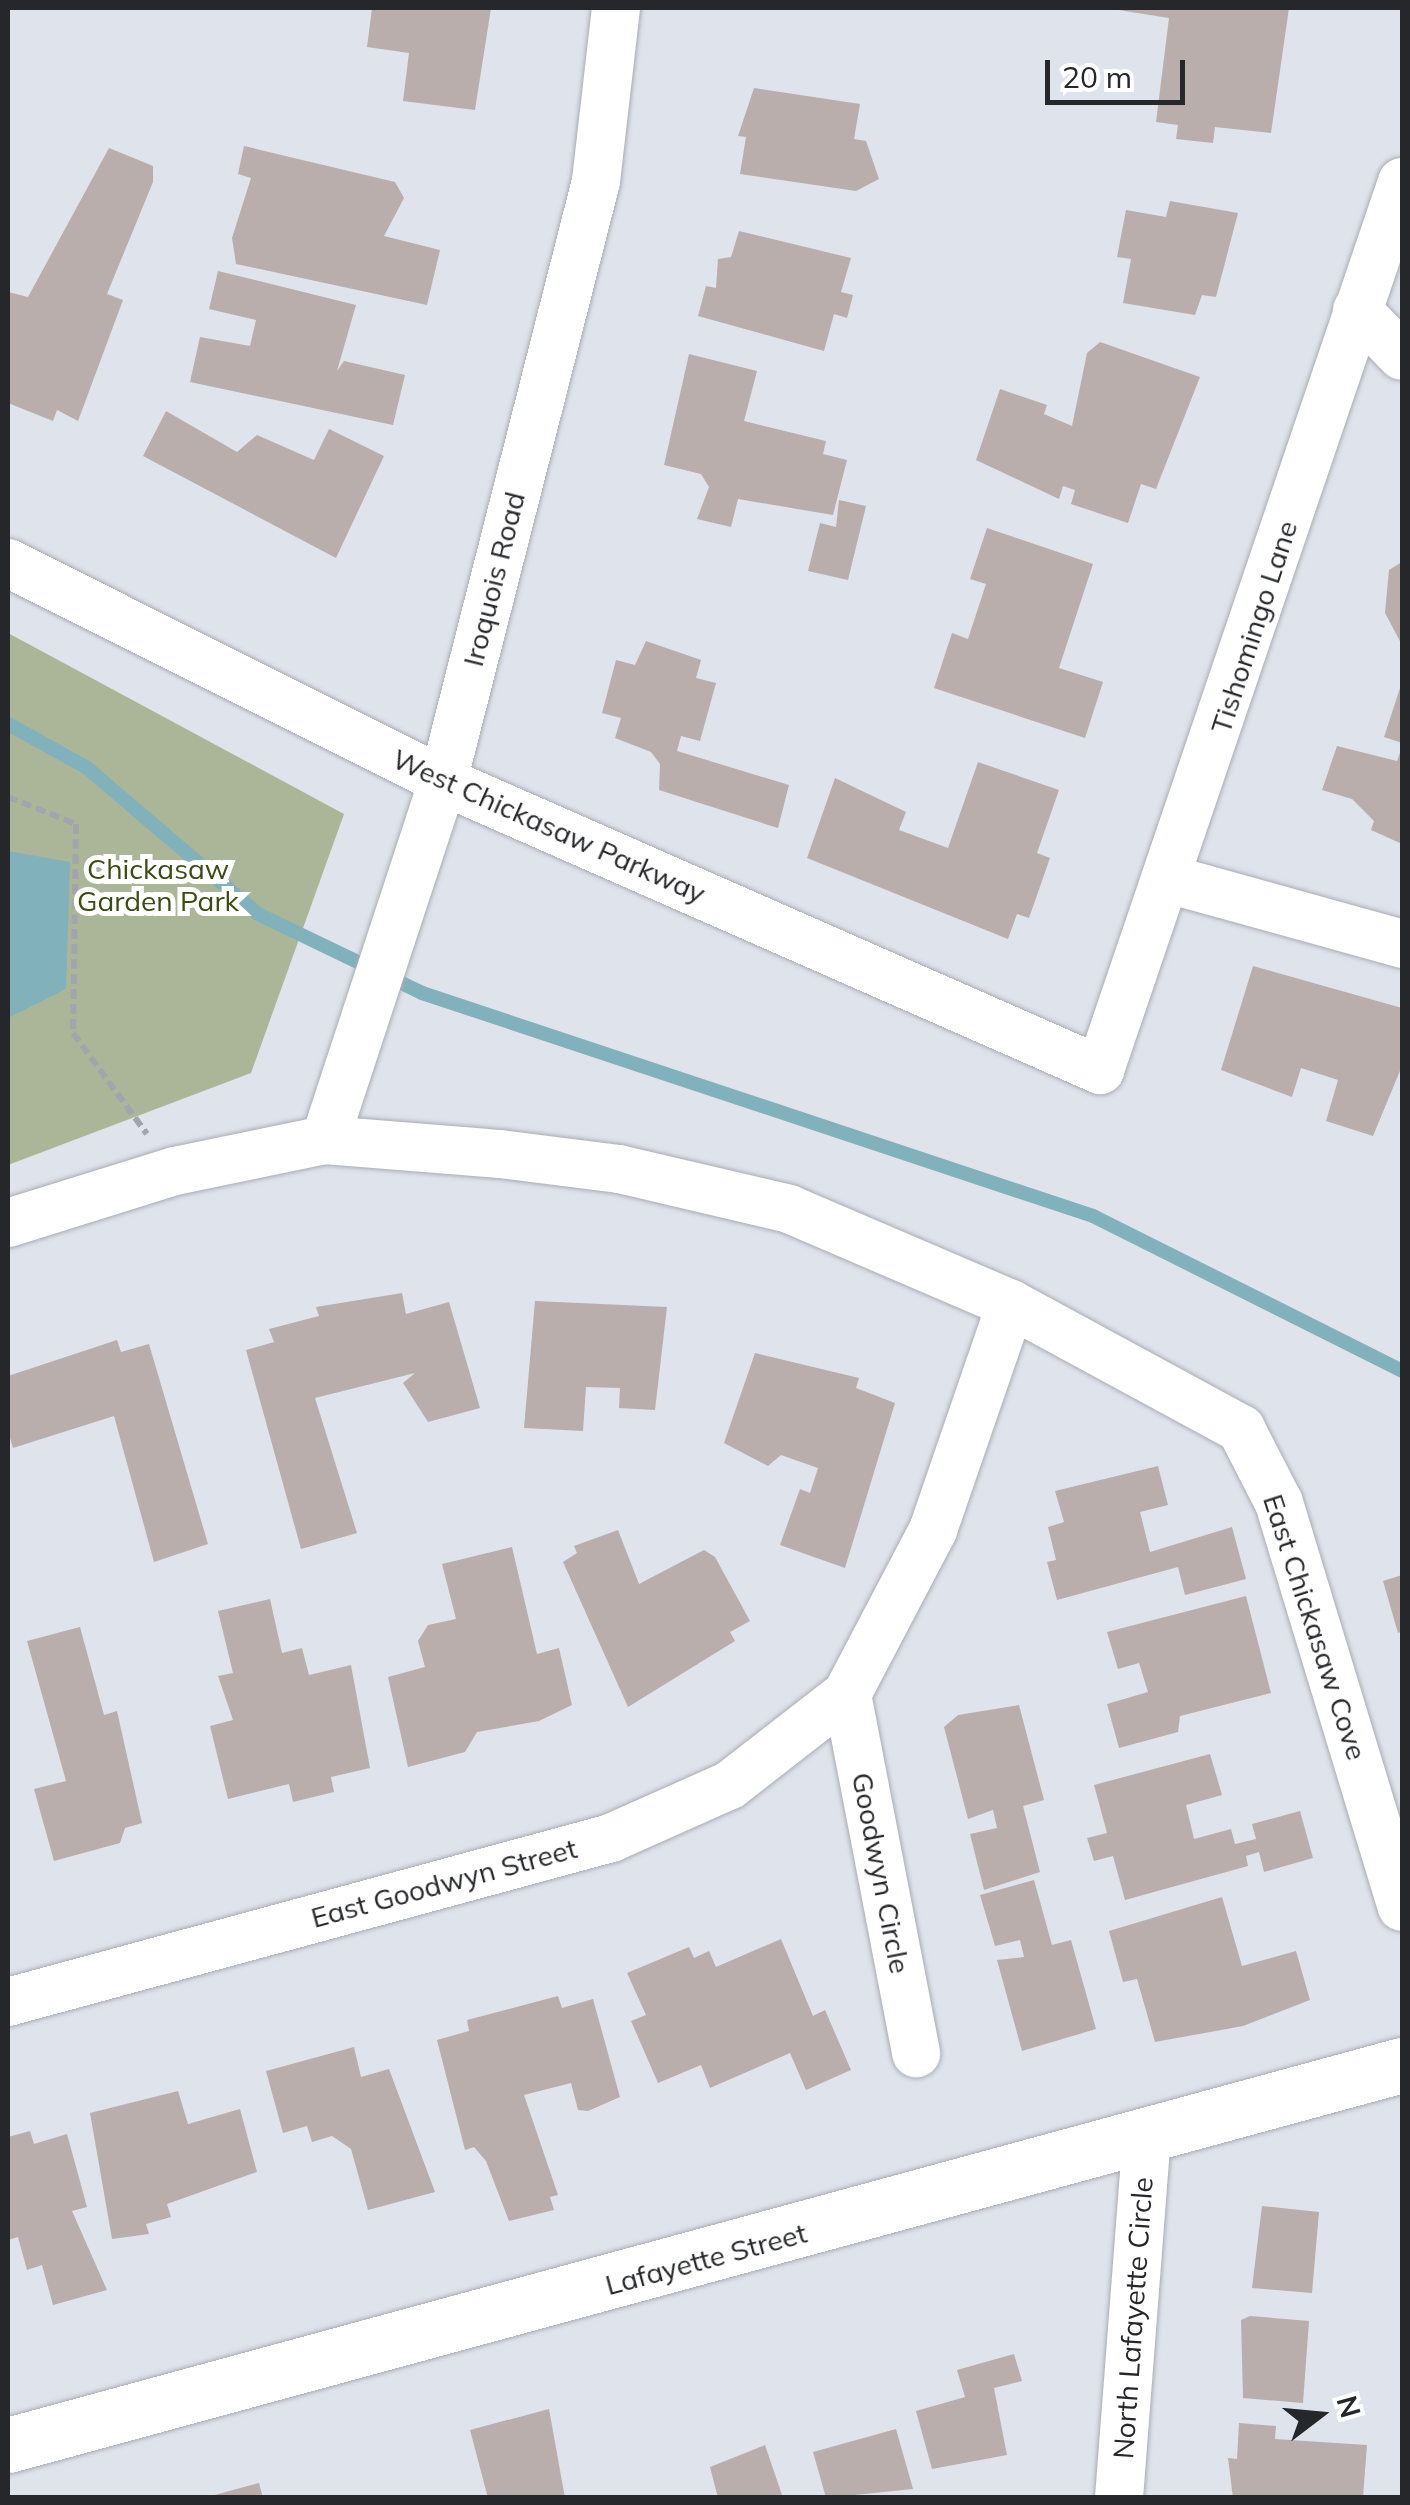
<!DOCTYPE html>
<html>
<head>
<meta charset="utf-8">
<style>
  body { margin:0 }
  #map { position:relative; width:1410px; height:2505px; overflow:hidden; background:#dfe3eb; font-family:Mulish,sans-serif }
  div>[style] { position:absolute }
  .green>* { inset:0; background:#abb698 }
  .water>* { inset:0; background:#81b1bb }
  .stream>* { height:14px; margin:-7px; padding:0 7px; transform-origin:7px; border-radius:7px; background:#81b1bb }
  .building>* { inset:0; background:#b9aeac }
  .path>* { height:6px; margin-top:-3px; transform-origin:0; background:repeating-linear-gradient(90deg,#a2a5ac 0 10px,transparent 0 15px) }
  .roads { filter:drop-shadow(0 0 2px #a9acb4) drop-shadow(0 0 2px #a9acb4) }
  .street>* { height:48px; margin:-24px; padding:0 24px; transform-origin:24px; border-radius:24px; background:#fff }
  .secondary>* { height:55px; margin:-27.5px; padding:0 27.5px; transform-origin:27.5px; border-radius:27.5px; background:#fff }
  span { translate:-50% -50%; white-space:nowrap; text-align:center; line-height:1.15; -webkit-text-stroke:10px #fff; paint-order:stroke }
  .street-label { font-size:28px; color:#26272a }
  .park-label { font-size:28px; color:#3b4b12 }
  .frame { position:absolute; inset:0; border:10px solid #26272a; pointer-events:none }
  .north { position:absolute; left:1270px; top:2365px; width:100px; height:100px; -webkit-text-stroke:8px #fff; paint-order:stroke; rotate:74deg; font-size:28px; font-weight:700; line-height:40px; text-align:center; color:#26272a }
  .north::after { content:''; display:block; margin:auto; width:35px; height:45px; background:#26272a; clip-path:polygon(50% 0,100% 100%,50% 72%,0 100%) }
  .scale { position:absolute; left:1045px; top:60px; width:140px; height:45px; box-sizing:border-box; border:5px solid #26272a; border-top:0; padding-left:12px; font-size:30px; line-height:35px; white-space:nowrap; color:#26272a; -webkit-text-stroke:8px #fff; paint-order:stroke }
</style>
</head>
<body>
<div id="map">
  <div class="green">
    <i style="clip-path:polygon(8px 633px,344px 814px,251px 1073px,8px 1165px)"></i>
  </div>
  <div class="water">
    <i style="clip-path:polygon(8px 851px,70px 862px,66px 989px,8px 1018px)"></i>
  </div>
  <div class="stream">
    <i style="left:8px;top:724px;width:89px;rotate:28.9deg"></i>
    <i style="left:86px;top:767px;width:226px;rotate:40.5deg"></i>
    <i style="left:258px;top:914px;width:182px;rotate:25.7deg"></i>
    <i style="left:422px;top:993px;width:707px;rotate:18.38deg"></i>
    <i style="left:1093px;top:1216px;width:346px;rotate:26.6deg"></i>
  </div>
  <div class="building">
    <i style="clip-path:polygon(372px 8px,491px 8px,475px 110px,403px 101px,409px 53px,367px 47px)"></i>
    <i style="clip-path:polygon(1106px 8px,1289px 8px,1271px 133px,1215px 127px,1213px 143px,1176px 139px,1178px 125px,1156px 122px,1169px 18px)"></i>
    <i style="clip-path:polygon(754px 88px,860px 104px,854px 139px,866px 141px,879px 179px,856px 191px,740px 174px,746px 137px,738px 136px)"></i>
    <i style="clip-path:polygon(244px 146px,395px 182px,404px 198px,384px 236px,440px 250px,427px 305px,236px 264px,232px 238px,251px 178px,238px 174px)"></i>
    <i style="clip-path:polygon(109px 148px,153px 166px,153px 182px,107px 294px,123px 300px,78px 421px,57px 410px,53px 421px,8px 403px,8px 292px,28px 297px)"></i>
    <i style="clip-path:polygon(1170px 201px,1238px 213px,1216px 297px,1202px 295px,1195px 315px,1123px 303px,1131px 259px,1117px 257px,1126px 210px,1166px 217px)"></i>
    <i style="clip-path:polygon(739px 231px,851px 258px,841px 292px,853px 295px,847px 318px,834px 314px,824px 351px,698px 316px,706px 286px,716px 288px,718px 259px,731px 257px)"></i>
    <i style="clip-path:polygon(218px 271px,356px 305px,337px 371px,344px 361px,405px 375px,393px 425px,190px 382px,200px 337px,250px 346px,256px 320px,209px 309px)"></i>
    <i style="clip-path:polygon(1100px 342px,1200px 377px,1156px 489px,1141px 484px,1128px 523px,1071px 504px,1075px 490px,1063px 486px,1059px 499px,976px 460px,1000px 389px,1047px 405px,1044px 414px,1072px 426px,1087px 353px)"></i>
    <i style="clip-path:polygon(689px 354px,757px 371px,744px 421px,826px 441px,823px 454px,847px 460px,833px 515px,738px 499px,731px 527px,697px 519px,709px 487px,701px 474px,664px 465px)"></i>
    <i style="clip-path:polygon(166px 411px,237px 452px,257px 435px,314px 460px,329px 429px,384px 456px,336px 558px,143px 456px)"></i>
    <i style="clip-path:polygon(839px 500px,866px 506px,848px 580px,808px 571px,820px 523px,836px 527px)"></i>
    <i style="clip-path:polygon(987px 528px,1093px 564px,1059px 668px,1103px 682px,1085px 738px,934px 688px,952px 633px,968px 639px,986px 584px,970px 579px)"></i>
    <i style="clip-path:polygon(1402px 562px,1402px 645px,1385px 613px,1389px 570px)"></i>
    <i style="clip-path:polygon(646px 641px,701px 660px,696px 678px,716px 683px,700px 741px,681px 736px,677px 751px,789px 785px,778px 828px,659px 790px,660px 764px,651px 752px,615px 738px,621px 718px,602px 713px,616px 660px,635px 665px)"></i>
    <i style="clip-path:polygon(1402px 682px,1402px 743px,1384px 737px)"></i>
    <i style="clip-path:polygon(1337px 746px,1397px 761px,1402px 747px,1402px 844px,1371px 830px,1374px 821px,1352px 799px,1322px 790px)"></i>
    <i style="clip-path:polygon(978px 762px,1059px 790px,1037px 853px,1050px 858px,1029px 918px,1017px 914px,1008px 939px,807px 858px,835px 778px,906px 812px,899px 830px,948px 848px)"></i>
    <i style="clip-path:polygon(1253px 966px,1402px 1008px,1402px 1066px,1373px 1136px,1326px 1121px,1338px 1080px,1301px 1068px,1292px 1097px,1221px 1070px)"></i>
    <i style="clip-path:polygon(402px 1293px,406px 1314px,449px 1302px,480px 1408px,428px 1422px,403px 1383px,415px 1373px,315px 1398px,357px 1533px,301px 1549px,246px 1350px,274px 1342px,269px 1329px,319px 1316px,316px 1307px)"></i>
    <i style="clip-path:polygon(535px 1301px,667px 1307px,655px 1410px,619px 1408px,620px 1388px,586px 1387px,583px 1431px,524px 1428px)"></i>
    <i style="clip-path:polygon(117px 1340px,121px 1352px,149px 1344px,208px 1544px,154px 1562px,114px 1416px,13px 1448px,8px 1431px,8px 1376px)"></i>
    <i style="clip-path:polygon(755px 1353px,859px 1378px,856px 1388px,895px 1403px,845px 1568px,780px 1545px,800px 1489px,810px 1493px,818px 1468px,781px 1455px,768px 1466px,724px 1443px)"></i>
    <i style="clip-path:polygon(1158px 1466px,1168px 1505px,1140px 1512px,1150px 1552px,1232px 1527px,1246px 1579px,1185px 1595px,1178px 1567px,1057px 1600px,1047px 1562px,1056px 1560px,1048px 1527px,1064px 1522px,1055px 1491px)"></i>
    <i style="clip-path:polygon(618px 1530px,639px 1584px,704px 1550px,715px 1557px,750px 1621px,730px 1632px,735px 1641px,628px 1707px,563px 1562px,577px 1553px,574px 1546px)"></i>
    <i style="clip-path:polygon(512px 1547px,537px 1654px,559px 1648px,572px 1705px,539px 1721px,477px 1732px,465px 1752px,408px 1767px,388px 1677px,425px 1667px,418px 1641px,428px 1625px,456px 1619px,442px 1564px)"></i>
    <i style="clip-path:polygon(1402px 1575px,1402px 1631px,1398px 1633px,1383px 1581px)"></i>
    <i style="clip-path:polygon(1246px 1596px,1271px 1693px,1180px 1716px,1178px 1732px,1119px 1748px,1107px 1704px,1148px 1692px,1139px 1663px,1118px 1669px,1107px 1632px)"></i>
    <i style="clip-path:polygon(270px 1599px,282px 1653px,302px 1648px,309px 1675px,351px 1665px,370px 1768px,331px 1777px,334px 1792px,293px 1802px,289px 1784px,228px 1799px,210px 1726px,233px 1720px,218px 1676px,233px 1673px,218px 1611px)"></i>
    <i style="clip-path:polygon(80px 1627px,104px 1715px,117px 1711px,142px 1823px,125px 1828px,120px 1843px,54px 1861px,34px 1789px,66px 1781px,27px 1641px)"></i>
    <i style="clip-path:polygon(1019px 1705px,1044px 1800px,1023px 1806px,1040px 1872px,984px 1890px,970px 1834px,997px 1828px,993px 1810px,968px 1819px,944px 1727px,958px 1715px)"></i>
    <i style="clip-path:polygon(1210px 1754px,1222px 1795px,1186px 1805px,1194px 1839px,1231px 1829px,1235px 1844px,1256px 1839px,1252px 1824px,1300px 1811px,1313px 1858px,1264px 1872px,1259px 1852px,1246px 1856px,1248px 1866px,1125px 1900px,1113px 1856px,1094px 1861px,1087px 1838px,1107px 1833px,1094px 1785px)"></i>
    <i style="clip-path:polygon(1034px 1880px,1052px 1945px,1071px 1940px,1096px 2029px,1022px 2051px,997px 1960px,1024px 1957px,1020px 1940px,995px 1946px,980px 1895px)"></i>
    <i style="clip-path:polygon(1222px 1897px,1242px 1966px,1296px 1951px,1310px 2000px,1243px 2026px,1155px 2042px,1137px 1979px,1123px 1982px,1109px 1931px)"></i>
    <i style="clip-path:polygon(781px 1939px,813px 2016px,825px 2010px,851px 2070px,806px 2090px,790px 2053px,710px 2088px,701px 2065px,658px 2083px,631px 2021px,646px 2015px,627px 1973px,689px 1947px,694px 1958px,709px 1951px,716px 1967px)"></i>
    <i style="clip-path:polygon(558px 1996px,562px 2008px,593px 1999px,620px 2097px,588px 2111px,578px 2110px,571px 2083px,524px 2095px,558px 2195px,550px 2197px,554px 2210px,509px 2221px,486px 2161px,474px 2147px,465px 2150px,437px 2040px,469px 2031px,467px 2020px)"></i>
    <i style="clip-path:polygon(354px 2047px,361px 2077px,389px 2069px,435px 2192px,368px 2210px,351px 2149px,332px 2136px,312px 2142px,307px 2126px,283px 2133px,266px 2071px)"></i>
    <i style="clip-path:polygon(178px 2091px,188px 2124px,240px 2109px,257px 2172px,167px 2204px,171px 2217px,146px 2224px,149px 2234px,112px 2239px,90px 2113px)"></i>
    <i style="clip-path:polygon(30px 2131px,34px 2144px,67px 2134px,87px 2207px,72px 2211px,107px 2290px,53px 2305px,42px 2265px,27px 2270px,18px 2237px,8px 2240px,8px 2137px)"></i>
    <i style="clip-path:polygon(1262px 2206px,1319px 2212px,1312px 2293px,1252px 2288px)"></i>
    <i style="clip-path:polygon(1250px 2316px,1309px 2321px,1303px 2403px,1243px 2398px,1241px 2320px)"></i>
    <i style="clip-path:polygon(1014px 2354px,1022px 2381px,994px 2388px,1007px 2455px,932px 2469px,916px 2411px,965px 2397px,957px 2370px)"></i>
    <i style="clip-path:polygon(549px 2409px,565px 2498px,488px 2498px,470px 2430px)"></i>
    <i style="clip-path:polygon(1239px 2423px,1276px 2426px,1275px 2439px,1367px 2445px,1363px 2497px,1233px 2498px,1228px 2458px,1237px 2459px)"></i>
    <i style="clip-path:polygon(896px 2429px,913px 2489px,826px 2498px,813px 2452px)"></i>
    <i style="clip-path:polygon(765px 2445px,783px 2498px,718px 2498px,710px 2467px)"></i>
    <i style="clip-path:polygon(259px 2483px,263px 2498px,211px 2498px,211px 2496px)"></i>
  </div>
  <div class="path">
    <i style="left:8px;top:797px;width:73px;rotate:21.7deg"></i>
    <i style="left:76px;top:824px;width:209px;rotate:90.8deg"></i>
    <i style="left:73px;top:1033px;width:125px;rotate:53.8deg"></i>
  </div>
  <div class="roads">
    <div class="street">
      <i style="left:1357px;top:310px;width:64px;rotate:45.6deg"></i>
      <i style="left:8px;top:563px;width:487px;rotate:26.6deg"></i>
      <i style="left:443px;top:781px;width:718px;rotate:23.74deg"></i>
      <i style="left:1100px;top:1070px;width:938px;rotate:-71.22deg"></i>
      <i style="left:1172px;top:880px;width:239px;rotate:15.5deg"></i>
      <i style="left:325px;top:1140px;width:378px;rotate:-71.8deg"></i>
      <i style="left:443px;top:781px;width:619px;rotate:-75.69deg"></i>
      <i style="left:596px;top:181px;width:174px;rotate:-83.4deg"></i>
      <i style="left:8px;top:1223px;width:175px;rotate:-17.3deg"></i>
      <i style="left:175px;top:1171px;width:153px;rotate:-11.7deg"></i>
      <i style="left:325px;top:1140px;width:176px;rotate:4.6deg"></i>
      <i style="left:500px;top:1154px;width:120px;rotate:7.2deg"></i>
      <i style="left:619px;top:1169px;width:175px;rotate:13.2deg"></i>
      <i style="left:789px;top:1209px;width:241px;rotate:23.2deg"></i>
      <i style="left:1011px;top:1304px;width:262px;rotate:28.5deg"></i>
      <i style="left:1241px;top:1429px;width:83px;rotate:62.8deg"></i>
      <i style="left:1279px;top:1503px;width:422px;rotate:73.1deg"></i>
      <i style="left:847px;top:1694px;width:366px;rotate:79.1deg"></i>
      <i style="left:8px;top:2002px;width:625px;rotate:-15.21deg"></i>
      <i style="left:611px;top:1838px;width:130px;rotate:-24deg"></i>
      <i style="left:730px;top:1785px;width:148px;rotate:-37.9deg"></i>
      <i style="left:847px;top:1694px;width:185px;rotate:-62.3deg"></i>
      <i style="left:933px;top:1530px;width:239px;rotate:-71deg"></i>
      <i style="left:1119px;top:2498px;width:361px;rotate:-85.6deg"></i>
    </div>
    <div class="secondary">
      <i style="left:8px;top:2445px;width:1445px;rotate:-15.25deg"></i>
    </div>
  </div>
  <div class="street-label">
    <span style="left:494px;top:579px;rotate:-76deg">Iroquois Road</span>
    <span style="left:1254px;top:627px;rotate:-72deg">Tishomingo Lane</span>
    <span style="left:549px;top:826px;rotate:24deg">West Chickasaw Parkway</span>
    <span style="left:1315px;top:1627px;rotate:72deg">East Chickasaw Cove</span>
    <span style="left:881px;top:1873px;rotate:79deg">Goodwyn Circle</span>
    <span style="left:444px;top:1883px;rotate:-15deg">East Goodwyn Street</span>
    <span style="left:706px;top:2259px;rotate:-15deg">Lafayette Street</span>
    <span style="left:1133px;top:2318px;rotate:-86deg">North Lafayette Circle</span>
  </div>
  <div class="park-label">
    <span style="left:158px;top:885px">Chickasaw<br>Garden Park</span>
  </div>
  <div class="frame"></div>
  <div class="north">N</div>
  <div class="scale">20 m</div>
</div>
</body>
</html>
